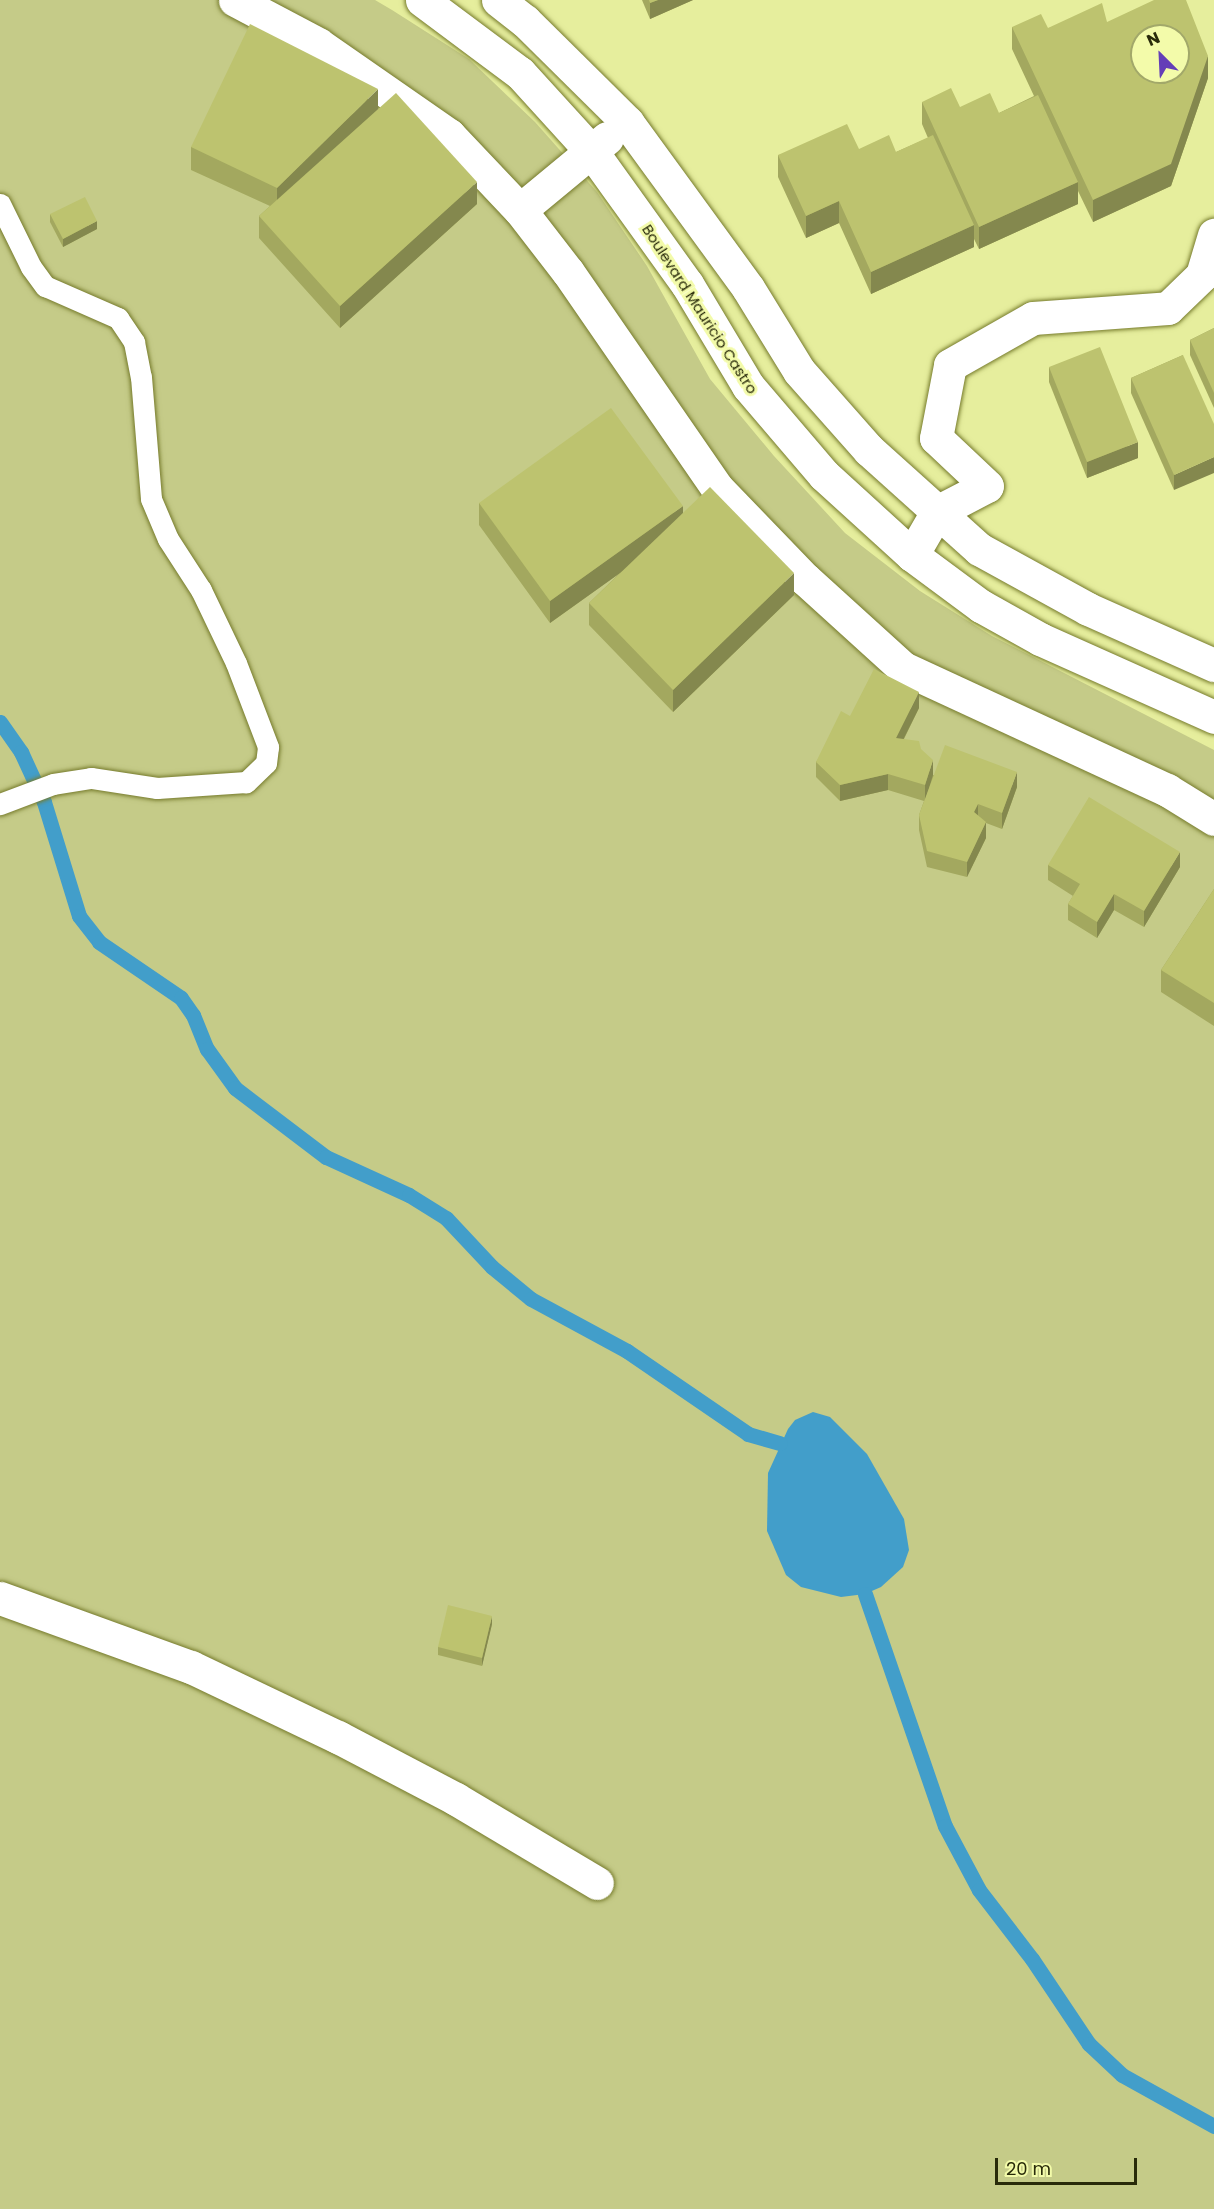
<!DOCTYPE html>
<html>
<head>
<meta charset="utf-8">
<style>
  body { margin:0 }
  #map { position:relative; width:1214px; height:2209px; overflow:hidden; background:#e6ee9d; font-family:Poppins,sans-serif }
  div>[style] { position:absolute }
  .green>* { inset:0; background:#c5cb88 }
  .water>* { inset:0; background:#429eca }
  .stream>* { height:15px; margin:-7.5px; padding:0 7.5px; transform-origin:7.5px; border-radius:7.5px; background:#429eca }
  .roads { filter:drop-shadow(0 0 2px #767b2c) drop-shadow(0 0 2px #767b2c) }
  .lane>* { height:21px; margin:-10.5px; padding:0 10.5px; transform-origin:10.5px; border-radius:10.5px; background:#fff }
  .street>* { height:33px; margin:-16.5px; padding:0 16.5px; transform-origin:16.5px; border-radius:16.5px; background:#fff }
  .wall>* { inset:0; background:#a3a85f }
  .shaded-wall>* { inset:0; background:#84884e }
  .building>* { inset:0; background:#bdc36f }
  span { translate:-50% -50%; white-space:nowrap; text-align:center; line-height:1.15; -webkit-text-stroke:6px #f3fbaa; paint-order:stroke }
  .street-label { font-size:15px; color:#292b0a }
  .north { position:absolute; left:1130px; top:24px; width:60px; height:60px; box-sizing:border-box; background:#f3fbaa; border:2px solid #a2a86a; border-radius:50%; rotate:336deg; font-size:16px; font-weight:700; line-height:24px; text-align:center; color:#292b0a }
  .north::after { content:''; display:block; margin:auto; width:21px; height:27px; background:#643eb7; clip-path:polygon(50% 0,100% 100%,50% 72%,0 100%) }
  .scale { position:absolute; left:995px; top:2158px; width:142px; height:27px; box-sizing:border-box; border:3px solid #292b0a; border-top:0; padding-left:8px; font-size:18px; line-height:21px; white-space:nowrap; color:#292b0a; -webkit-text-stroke:4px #f3fbaa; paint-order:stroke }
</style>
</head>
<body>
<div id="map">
  <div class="green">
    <i style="clip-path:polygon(0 0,375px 0,392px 10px,469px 59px,535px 122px,597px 192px,647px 266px,710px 379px,774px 456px,845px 533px,920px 591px,992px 636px,1214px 750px,1214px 2209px,0 2209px)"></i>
  </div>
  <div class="water">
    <i style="clip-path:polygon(813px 1412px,830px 1417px,867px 1454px,904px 1519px,909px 1550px,903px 1567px,881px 1587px,865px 1594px,841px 1597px,801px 1587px,786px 1575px,767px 1531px,768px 1473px,788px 1429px,795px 1420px)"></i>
  </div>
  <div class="stream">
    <i style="left:0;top:722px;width:37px;rotate:55deg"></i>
    <i style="left:21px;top:752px;width:55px;rotate:65.3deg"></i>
    <i style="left:44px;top:802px;width:119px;rotate:72.9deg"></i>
    <i style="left:79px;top:916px;width:33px;rotate:52deg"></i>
    <i style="left:99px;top:942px;width:99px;rotate:34.3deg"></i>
    <i style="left:181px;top:998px;width:21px;rotate:55deg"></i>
    <i style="left:193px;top:1015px;width:37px;rotate:68deg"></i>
    <i style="left:207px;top:1049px;width:48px;rotate:54.3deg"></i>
    <i style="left:235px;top:1088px;width:114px;rotate:37.2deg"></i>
    <i style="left:326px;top:1157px;width:91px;rotate:24.6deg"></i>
    <i style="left:409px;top:1195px;width:44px;rotate:31.9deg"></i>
    <i style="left:446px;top:1218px;width:67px;rotate:46.8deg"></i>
    <i style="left:492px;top:1267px;width:50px;rotate:39.4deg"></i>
    <i style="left:531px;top:1299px;width:109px;rotate:28.4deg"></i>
    <i style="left:627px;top:1351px;width:147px;rotate:34.4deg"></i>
    <i style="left:748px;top:1434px;width:33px;rotate:16deg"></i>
    <i style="left:865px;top:1594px;width:245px;rotate:71deg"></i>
    <i style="left:945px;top:1826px;width:72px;rotate:62deg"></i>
    <i style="left:979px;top:1890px;width:87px;rotate:52.5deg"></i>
    <i style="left:1032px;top:1959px;width:102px;rotate:56.2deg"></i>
    <i style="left:1089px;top:2044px;width:45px;rotate:43.2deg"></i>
    <i style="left:1122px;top:2075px;width:105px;rotate:29deg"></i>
  </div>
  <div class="roads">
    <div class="lane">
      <i style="left:0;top:204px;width:70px;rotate:63.8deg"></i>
      <i style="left:31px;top:267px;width:24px;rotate:54deg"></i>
      <i style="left:45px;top:286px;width:80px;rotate:23.7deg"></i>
      <i style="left:118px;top:318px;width:29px;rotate:56deg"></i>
      <i style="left:134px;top:342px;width:36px;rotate:79deg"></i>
      <i style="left:141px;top:377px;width:122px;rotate:85.3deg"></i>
      <i style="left:151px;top:499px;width:43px;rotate:67deg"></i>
      <i style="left:168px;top:539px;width:61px;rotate:57.1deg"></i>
      <i style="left:201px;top:590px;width:81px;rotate:64.4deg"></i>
      <i style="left:236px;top:663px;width:90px;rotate:69.1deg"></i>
      <i style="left:268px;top:747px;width:16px;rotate:97deg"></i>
      <i style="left:266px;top:763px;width:28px;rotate:136deg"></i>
      <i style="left:246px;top:782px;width:89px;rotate:176.1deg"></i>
      <i style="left:157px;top:788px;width:67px;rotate:-171.4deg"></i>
      <i style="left:91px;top:778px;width:38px;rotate:171deg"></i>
      <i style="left:53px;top:784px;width:57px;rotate:159.3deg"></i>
    </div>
    <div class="street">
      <i style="left:235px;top:0;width:94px;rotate:27.9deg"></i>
      <i style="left:318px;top:44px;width:160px;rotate:34.8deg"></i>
      <i style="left:449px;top:135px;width:103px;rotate:46.6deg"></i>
      <i style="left:520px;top:210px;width:78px;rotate:52.3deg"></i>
      <i style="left:568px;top:272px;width:262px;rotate:55.4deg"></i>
      <i style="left:717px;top:488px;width:127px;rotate:46deg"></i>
      <i style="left:805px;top:579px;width:132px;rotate:42.2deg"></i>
      <i style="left:903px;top:668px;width:291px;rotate:24.8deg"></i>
      <i style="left:1167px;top:790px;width:55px;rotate:31.7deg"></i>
      <i style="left:422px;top:0;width:122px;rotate:36.7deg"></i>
      <i style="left:520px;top:73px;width:107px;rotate:47.7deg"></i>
      <i style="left:592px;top:152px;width:163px;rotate:54.3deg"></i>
      <i style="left:687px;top:284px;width:119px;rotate:59.1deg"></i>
      <i style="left:748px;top:386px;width:117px;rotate:49.5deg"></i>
      <i style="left:824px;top:475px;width:119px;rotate:42.3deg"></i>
      <i style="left:912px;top:555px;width:86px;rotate:36.5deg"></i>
      <i style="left:981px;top:606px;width:68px;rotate:29.2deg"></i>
      <i style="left:1040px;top:639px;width:191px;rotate:24.1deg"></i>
      <i style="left:498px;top:0;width:34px;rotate:38deg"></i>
      <i style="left:525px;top:21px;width:144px;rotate:44.7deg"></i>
      <i style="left:627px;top:122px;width:205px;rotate:53.9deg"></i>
      <i style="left:748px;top:288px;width:97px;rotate:58.4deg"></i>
      <i style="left:799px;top:371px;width:106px;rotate:48.5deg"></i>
      <i style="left:869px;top:450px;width:148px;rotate:42deg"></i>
      <i style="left:979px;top:549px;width:124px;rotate:28.8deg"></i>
      <i style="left:1088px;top:609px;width:138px;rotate:24deg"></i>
      <i style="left:520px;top:210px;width:113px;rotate:-39.6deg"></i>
      <i style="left:912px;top:555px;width:50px;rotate:-59.8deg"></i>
      <i style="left:937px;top:512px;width:56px;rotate:-27.5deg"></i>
      <i style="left:987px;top:486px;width:70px;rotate:-136.7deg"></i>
      <i style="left:936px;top:438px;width:74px;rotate:-79.1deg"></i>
      <i style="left:950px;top:365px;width:95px;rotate:-29.5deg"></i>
      <i style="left:1033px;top:318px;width:135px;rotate:-4.2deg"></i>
      <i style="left:1168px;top:308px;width:47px;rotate:-44.1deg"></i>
      <i style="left:1202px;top:275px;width:42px;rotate:-73.3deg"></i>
      <i style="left:0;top:1598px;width:203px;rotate:19.9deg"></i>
      <i style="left:191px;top:1667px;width:163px;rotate:25.5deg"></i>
      <i style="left:338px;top:1737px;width:133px;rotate:27.7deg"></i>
      <i style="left:456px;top:1799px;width:164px;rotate:30.8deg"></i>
    </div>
  </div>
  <div class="wall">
    <i style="clip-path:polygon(642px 0,693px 0,650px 19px)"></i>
    <i style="clip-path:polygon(1107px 22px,1208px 78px,1171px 186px,1093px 222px,1078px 191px,1078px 204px,979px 249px,974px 239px,974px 247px,871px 294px,839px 223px,806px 238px,778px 177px,778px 155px,859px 149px,896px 152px,928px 138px,922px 124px,922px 102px,999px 113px,1034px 96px,1012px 49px,1012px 27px,1048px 28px)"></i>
    <i style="clip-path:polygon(378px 109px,477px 204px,340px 328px,259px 238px,259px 216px,270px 206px,191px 170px,191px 147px)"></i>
    <i style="clip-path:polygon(50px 214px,97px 229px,63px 247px,50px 222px)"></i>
    <i style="clip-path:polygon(1214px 328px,1214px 408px,1190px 355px,1190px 340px)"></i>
    <i style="clip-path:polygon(1183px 355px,1174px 490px,1131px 393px,1131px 378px)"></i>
    <i style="clip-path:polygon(1049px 367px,1138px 458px,1087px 478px,1049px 382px)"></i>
    <i style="clip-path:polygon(479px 503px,683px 513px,794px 595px,673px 712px,589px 625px,589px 603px,620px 573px,550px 623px,479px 525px)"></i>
    <i style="clip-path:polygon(919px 708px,904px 739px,933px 775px,1017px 787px,1002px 829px,986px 823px,986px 838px,967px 877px,927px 867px,919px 830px,919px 815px,924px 801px,888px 790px,840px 801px,816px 777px,816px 762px,850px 716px)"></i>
    <i style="clip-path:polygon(1048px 865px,1180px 867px,1144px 927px,1114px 910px,1097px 938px,1068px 920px,1068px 904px,1073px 896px,1048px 880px)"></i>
    <i style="clip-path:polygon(1214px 889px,1214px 1026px,1161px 992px,1161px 970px)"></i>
    <i style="clip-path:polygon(492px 1624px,482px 1666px,438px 1655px,438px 1647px)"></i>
  </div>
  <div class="shaded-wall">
    <i style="clip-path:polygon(658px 0,693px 0,650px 19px,650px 3px)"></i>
    <i style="clip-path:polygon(1208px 56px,1208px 78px,1171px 186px,1093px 222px,1093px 200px)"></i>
    <i style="clip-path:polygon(378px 89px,378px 111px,277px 210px,277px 188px)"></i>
    <i style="clip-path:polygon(477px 182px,477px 204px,340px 328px,340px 306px)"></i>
    <i style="clip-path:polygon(1078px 182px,1078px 204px,979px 249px,979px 227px)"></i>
    <i style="clip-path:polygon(839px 201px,839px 223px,806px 238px,806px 216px)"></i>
    <i style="clip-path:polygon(97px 221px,97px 229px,63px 247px,63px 239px)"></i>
    <i style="clip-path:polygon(974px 225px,974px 247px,871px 294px,871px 272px)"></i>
    <i style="clip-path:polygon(1138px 442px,1138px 458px,1087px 478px,1087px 462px)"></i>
    <i style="clip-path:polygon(1214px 457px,1214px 473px,1174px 490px,1174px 475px)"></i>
    <i style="clip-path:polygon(683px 506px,683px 528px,550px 623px,550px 601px)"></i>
    <i style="clip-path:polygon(794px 573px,794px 595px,673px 712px,673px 690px)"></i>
    <i style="clip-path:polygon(919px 692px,919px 708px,896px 754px,896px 738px)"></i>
    <i style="clip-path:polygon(933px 760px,933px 775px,925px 801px,925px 785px)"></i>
    <i style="clip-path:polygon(1017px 772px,1017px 787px,1002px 829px,1002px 813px)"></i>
    <i style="clip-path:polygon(888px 774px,888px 790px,840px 801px,840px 785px)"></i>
    <i style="clip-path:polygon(978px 804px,978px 820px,974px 812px)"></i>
    <i style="clip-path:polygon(986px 822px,986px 838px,967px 877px,967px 862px)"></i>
    <i style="clip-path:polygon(1180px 852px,1180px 867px,1144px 927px,1144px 911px)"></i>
    <i style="clip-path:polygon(1114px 894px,1114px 910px,1097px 938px,1097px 922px)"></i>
    <i style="clip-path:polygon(492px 1616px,492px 1624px,482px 1666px,482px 1658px)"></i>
  </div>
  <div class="building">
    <i style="clip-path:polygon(649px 0,658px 0,650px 3px)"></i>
    <i style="clip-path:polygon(evenodd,1154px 0,1186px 0,1208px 56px,1171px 164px,1093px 200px,1012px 27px,1041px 14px,1048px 28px,1102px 3px,1107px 22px,1154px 0,1142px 36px,1178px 36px,1178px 72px,1142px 72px,1142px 36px)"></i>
    <i style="clip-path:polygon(250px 24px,378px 89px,277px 188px,191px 147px)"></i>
    <i style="clip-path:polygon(951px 88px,960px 107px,990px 93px,999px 113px,1038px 95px,1078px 182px,979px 227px,922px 102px)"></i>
    <i style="clip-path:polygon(396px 93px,477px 182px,340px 306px,259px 216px)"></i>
    <i style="clip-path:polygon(847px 124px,859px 149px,889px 135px,896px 152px,933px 135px,974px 225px,871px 272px,839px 201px,806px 216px,778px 155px)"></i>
    <i style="clip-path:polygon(85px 197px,97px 221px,63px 239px,50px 214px)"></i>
    <i style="clip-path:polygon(1214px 328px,1214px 393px,1190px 340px)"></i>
    <i style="clip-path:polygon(1100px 347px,1138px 442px,1087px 462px,1049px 367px)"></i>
    <i style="clip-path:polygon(1183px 355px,1214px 424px,1214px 457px,1174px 475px,1131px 378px)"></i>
    <i style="clip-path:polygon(611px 408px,683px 506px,550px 601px,479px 503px)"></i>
    <i style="clip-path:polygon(710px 487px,794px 573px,673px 690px,589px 603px)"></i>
    <i style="clip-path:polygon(874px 669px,919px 692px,896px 738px,919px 741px,921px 749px,933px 760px,925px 785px,888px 774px,840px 785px,816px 762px,841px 711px,850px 716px)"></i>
    <i style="clip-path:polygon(945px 745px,1017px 772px,1002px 813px,978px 804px,974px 812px,986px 822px,967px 862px,927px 851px,919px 815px)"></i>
    <i style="clip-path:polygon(1089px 797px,1180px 852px,1144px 911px,1114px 894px,1097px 922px,1068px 904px,1080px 884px,1048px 865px)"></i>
    <i style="clip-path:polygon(1214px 889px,1214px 1003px,1161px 970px)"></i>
    <i style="clip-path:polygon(448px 1605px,492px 1616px,482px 1658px,438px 1647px)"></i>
  </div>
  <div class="street-label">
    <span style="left:700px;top:309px;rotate:57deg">Boulevard Mauricio Castro</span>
  </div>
  <div class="north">N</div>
  <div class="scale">20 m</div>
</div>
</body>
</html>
